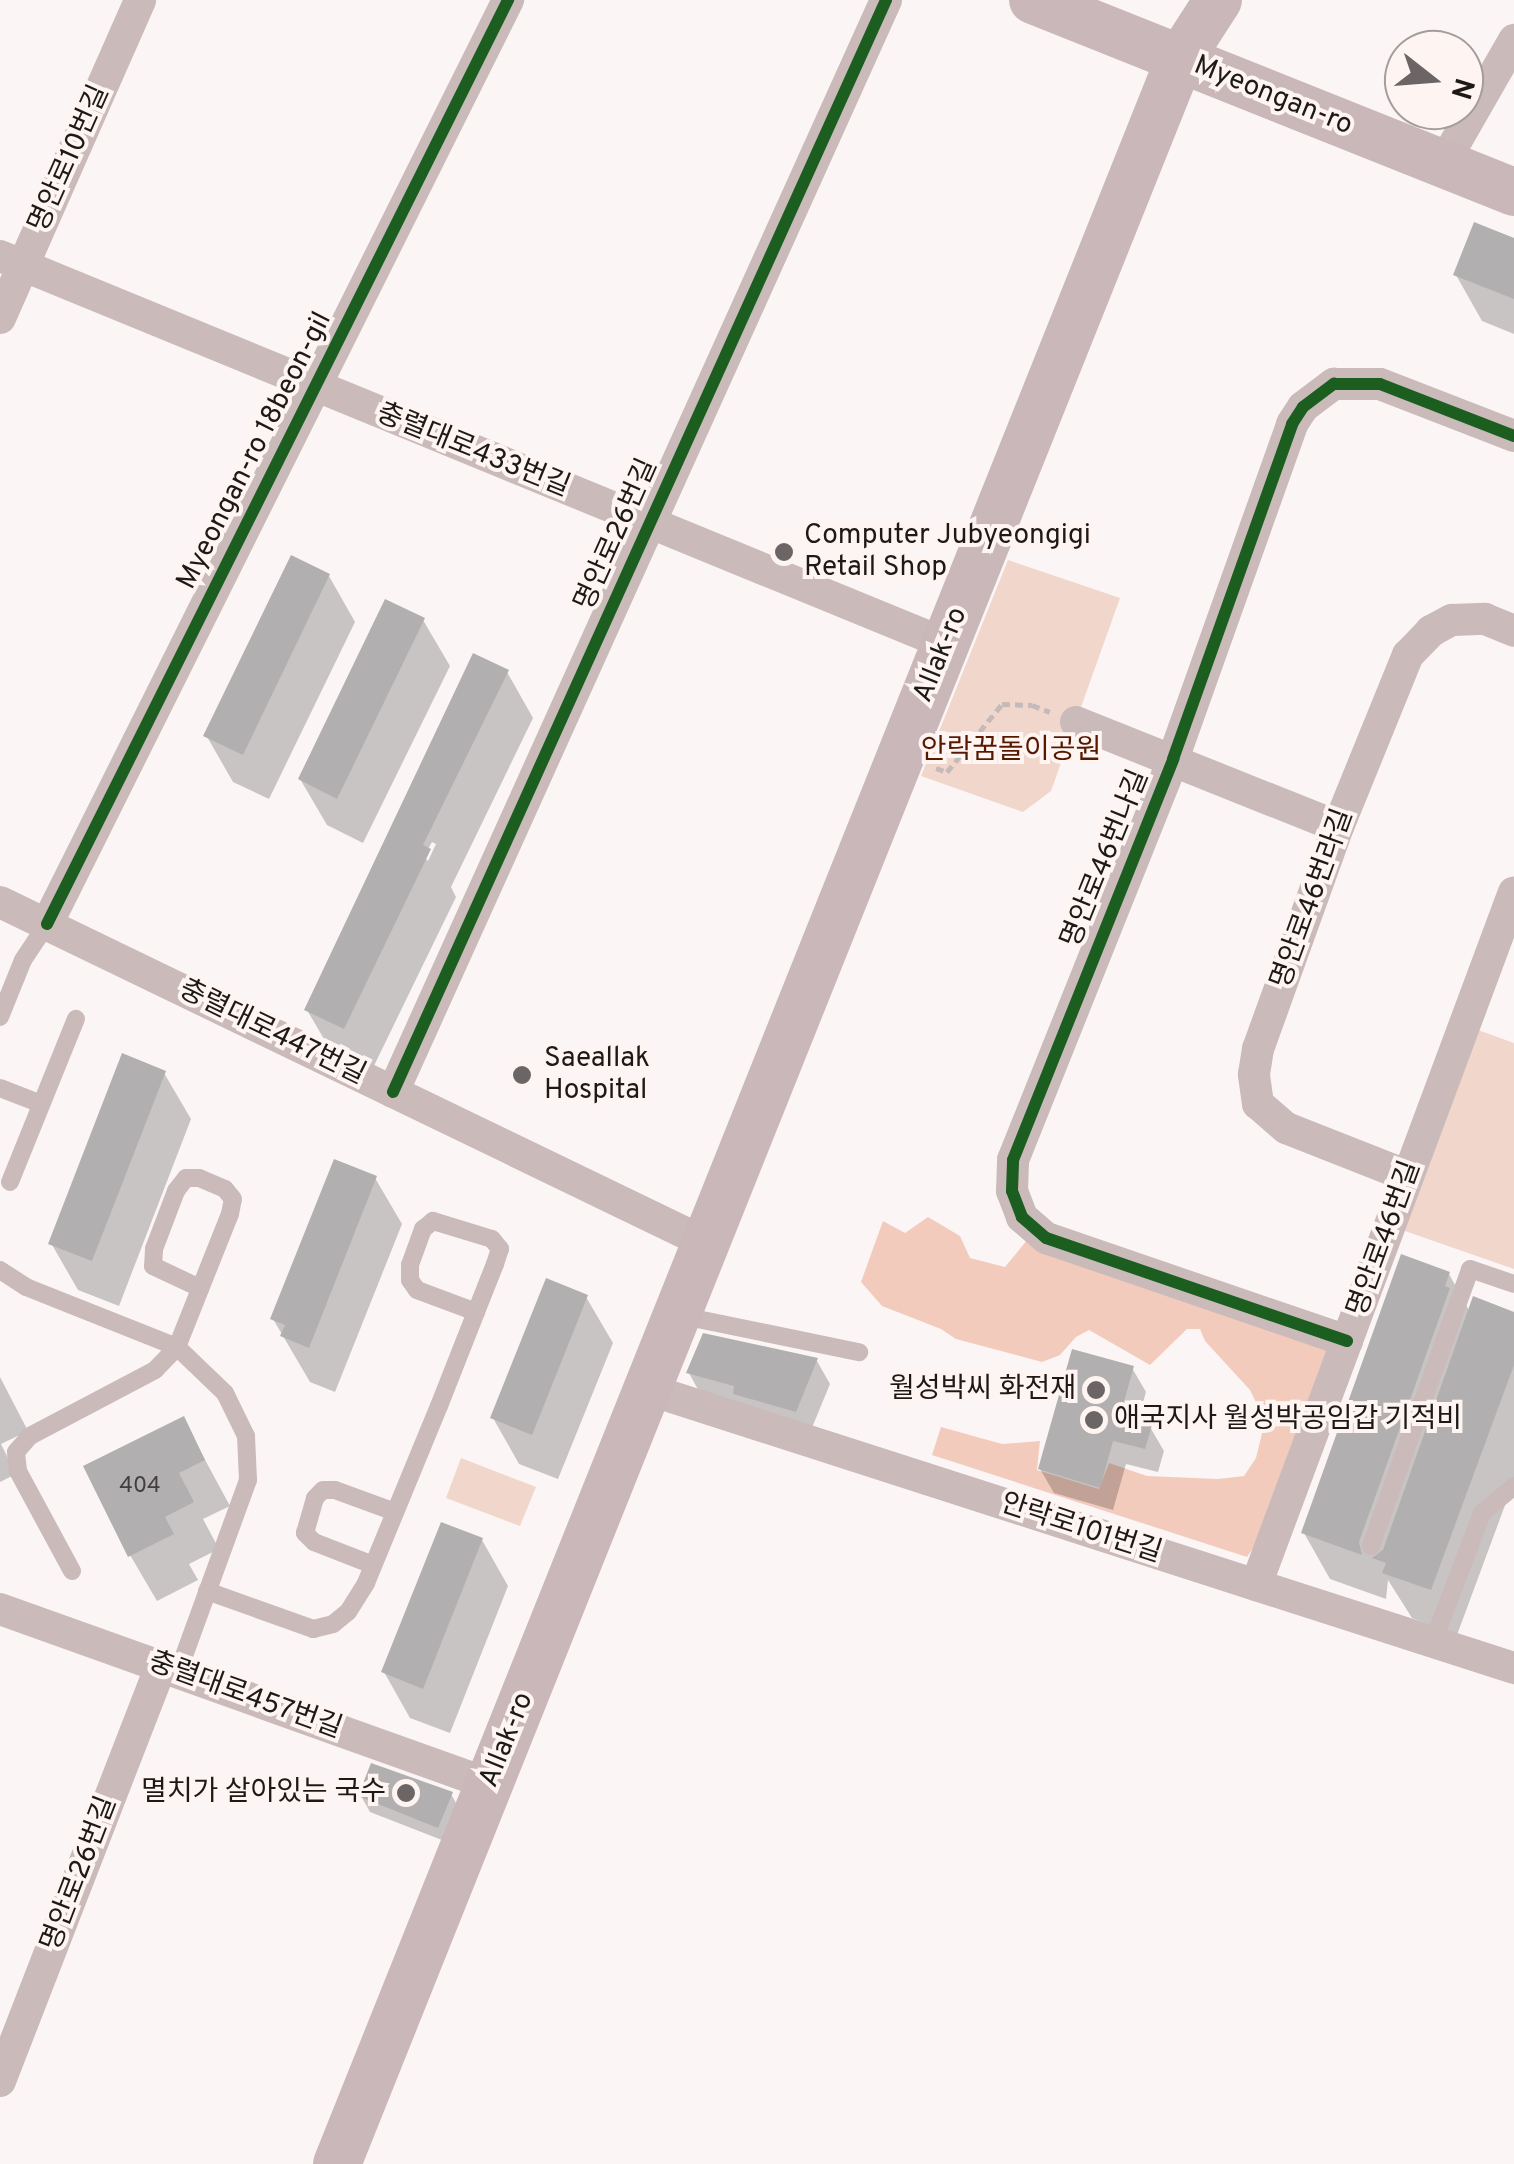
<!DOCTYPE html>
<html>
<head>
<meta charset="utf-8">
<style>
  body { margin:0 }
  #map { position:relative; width:1514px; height:2164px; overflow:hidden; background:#fbf6f5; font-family:Overpass,"Noto Sans KR",sans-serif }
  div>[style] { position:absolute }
  .green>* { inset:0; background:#f1d6cb }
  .forest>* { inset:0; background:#f3cbbc }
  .shadow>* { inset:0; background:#0003 }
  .building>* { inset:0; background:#b2afb0 }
  .path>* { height:5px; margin-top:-2.5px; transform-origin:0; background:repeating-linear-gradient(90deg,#c5baba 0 8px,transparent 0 13px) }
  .lane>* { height:18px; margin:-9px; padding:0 9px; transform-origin:9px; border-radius:9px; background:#cbbaba }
  .street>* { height:32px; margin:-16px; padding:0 16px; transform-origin:16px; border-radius:16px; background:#cbbaba }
  .secondary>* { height:48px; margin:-24px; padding:0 24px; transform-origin:24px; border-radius:24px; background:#cab7b9 }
  .cycleway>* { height:12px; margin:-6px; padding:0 6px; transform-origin:6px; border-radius:6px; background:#1b5e20 }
  .dots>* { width:28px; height:28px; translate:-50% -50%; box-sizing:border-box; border:5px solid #fef5f2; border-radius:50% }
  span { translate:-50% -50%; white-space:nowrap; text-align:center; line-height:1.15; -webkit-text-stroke:8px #fef5f2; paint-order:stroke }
  .number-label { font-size:22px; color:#423e3d }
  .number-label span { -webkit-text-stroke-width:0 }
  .street-label { font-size:28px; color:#1d1917 }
  .poi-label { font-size:28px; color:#1d1917 }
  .left { translate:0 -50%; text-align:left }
  .right { translate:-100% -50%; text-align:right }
  .park-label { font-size:28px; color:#561900 }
  .north { position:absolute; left:1384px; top:30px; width:100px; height:100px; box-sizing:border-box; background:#fef5f2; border:2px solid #a49d9a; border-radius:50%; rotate:107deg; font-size:28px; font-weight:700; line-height:40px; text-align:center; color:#1d1917 }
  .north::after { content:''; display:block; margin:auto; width:35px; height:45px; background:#6b6665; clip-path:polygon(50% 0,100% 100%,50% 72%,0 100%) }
</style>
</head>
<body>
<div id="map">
  <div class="green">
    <i style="clip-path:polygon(1008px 560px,1120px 598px,1051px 791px,1023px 812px,921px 776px)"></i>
    <i style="clip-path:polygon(1478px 1030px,1514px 1043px,1514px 1269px,1402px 1230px)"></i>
    <i style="clip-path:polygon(461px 1458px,536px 1487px,520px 1526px,446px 1498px)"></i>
  </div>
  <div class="forest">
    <i style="clip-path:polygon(928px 1217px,960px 1236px,970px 1258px,1005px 1267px,1028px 1239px,1340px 1343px,1267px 1528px,1247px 1557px,932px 1455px,941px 1427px,1002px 1444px,1040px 1441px,1037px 1470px,1099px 1489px,1109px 1463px,1147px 1476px,1218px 1479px,1244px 1476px,1256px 1458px,1265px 1421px,1250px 1390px,1205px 1341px,1200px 1329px,1187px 1329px,1150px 1365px,1089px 1330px,1076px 1337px,1060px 1355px,1042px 1362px,956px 1339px,941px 1329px,882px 1306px,861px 1282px,883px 1221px,905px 1233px)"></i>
  </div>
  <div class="shadow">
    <i style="clip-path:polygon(1514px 241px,1514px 334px,1482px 321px,1456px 275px)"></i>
    <i style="clip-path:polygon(329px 576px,355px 622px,269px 799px,233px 782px,206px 735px)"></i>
    <i style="clip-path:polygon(423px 620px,450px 666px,363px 843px,327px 825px,300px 779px)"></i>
    <i style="clip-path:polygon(evenodd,507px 672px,533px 718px,451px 887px,456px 897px,370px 1074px,334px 1056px,307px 1010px,507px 672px,432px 842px,436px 844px,428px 861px,424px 857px,432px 842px)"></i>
    <i style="clip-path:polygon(164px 1073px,191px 1119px,119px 1306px,78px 1290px,51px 1243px)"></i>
    <i style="clip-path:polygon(375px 1178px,402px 1224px,335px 1392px,310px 1382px,273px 1319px)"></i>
    <i style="clip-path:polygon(1449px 1274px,1470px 1312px,1514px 1314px,1514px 1481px,1457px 1635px,1412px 1618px,1388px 1580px,1386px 1599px,1330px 1579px,1304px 1533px)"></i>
    <i style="clip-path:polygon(586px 1297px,613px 1343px,558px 1479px,519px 1464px,493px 1418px)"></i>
    <i style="clip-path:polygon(817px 1361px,830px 1384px,809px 1435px,702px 1397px,689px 1373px)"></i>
    <i style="clip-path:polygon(1132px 1368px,1146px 1392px,1137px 1423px,1150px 1427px,1164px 1451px,1158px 1472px,1126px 1464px,1113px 1510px,1054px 1493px,1040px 1469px)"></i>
    <i style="clip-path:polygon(0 1377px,28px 1431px,1px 1444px,16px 1474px,0 1482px)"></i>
    <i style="clip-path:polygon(183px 1419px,230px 1506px,203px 1519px,219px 1549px,189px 1564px,198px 1580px,157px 1601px,130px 1555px)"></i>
    <i style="clip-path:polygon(482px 1540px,508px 1586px,450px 1733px,410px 1718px,384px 1672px)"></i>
    <i style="clip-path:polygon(451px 1794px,460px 1810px,447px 1842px,370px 1812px,361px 1796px)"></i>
  </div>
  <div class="building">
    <i style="clip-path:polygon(1474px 222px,1514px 238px,1514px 299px,1453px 275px)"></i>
    <i style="clip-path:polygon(291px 555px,330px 574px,243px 755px,203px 736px)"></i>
    <i style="clip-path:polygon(385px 599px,425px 618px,337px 799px,298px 779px)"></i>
    <i style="clip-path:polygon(473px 653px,509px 670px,423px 845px,431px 849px,344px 1029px,304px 1010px)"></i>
    <i style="clip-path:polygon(122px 1053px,166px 1071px,92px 1261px,48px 1244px)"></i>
    <i style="clip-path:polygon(334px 1159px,377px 1176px,309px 1348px,280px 1336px,285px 1325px,270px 1319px)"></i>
    <i style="clip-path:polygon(1401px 1254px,1450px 1272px,1445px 1286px,1450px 1288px,1359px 1542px,1362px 1555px,1301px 1533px)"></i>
    <i style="clip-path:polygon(546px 1278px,588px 1295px,532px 1435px,490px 1418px)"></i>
    <i style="clip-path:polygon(1473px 1296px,1514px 1312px,1514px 1365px,1431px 1590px,1382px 1573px,1386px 1563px,1372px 1558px,1383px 1550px)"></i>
    <i style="clip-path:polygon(703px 1333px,818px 1358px,796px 1412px,733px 1394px,734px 1386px,686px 1373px)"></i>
    <i style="clip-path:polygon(1072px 1349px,1134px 1366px,1120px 1416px,1152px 1425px,1145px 1449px,1113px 1441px,1100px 1488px,1038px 1469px)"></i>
    <i style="clip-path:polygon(184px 1416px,205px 1460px,179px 1473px,194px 1502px,165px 1517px,174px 1534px,128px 1557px,83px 1466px)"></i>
    <i style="clip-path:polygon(441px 1522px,483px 1538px,423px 1689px,381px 1672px)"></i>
    <i style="clip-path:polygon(371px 1763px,453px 1792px,438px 1828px,358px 1796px)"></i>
  </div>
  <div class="path">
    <i style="left:936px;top:768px;width:12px;rotate:20deg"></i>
    <i style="left:947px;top:772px;width:87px;rotate:-51deg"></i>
    <i style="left:1002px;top:704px;width:30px;rotate:2deg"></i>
    <i style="left:1032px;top:705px;width:19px;rotate:21deg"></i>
  </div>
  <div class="lane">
    <i style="left:0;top:1017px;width:61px;rotate:-68deg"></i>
    <i style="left:23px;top:960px;width:43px;rotate:-56.3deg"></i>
    <i style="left:0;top:1088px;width:44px;rotate:21.3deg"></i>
    <i style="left:10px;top:1182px;width:176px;rotate:-68deg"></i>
    <i style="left:0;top:1270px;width:31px;rotate:33deg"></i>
    <i style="left:26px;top:1287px;width:162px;rotate:21.7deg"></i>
    <i style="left:177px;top:1347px;width:66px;rotate:43.8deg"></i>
    <i style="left:225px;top:1393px;width:48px;rotate:64deg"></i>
    <i style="left:246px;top:1436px;width:44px;rotate:87.4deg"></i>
    <i style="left:248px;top:1480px;width:204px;rotate:110deg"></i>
    <i style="left:678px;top:1315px;width:185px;rotate:11.6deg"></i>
    <i style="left:1371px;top:1546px;width:294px;rotate:-70.3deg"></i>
    <i style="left:1470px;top:1269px;width:46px;rotate:18.8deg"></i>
    <i style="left:373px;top:1565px;width:63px;rotate:-158.7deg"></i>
    <i style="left:314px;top:1542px;width:13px;rotate:-135deg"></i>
    <i style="left:305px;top:1533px;width:36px;rotate:-74deg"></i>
    <i style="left:315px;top:1498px;width:11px;rotate:-45deg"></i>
    <i style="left:323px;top:1490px;width:12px"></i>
    <i style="left:335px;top:1490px;width:64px;rotate:20.1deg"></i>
    <i style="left:72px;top:1571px;width:114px;rotate:-118.4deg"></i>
    <i style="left:18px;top:1471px;width:19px;rotate:-96deg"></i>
    <i style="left:16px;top:1452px;width:21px;rotate:-49deg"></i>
    <i style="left:30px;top:1436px;width:141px;rotate:-27.8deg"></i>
    <i style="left:155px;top:1370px;width:32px;rotate:-46deg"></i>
    <i style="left:177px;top:1347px;width:143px;rotate:-68.3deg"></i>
    <i style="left:230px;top:1214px;width:15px;rotate:-79deg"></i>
    <i style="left:233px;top:1199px;width:13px;rotate:-129deg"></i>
    <i style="left:225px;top:1189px;width:28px;rotate:-157deg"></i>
    <i style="left:199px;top:1178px;width:13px;rotate:180deg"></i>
    <i style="left:186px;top:1178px;width:16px;rotate:128deg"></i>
    <i style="left:176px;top:1191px;width:62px;rotate:110.8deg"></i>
    <i style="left:154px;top:1249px;width:17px;rotate:93deg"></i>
    <i style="left:153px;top:1266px;width:52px;rotate:25.1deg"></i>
    <i style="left:207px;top:1591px;width:113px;rotate:19.7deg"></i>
    <i style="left:313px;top:1629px;width:21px;rotate:-14deg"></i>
    <i style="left:333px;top:1624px;width:19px;rotate:-39deg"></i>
    <i style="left:348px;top:1612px;width:34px;rotate:-58deg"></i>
    <i style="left:366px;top:1583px;width:191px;rotate:-67.6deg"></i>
    <i style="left:439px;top:1406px;width:101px;rotate:-68.5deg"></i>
    <i style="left:476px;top:1312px;width:52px;rotate:-68.4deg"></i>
    <i style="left:495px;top:1264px;width:16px;rotate:-72deg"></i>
    <i style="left:500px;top:1249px;width:13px;rotate:-129deg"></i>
    <i style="left:492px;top:1239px;width:62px;rotate:-163deg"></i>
    <i style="left:433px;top:1221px;width:13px;rotate:141deg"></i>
    <i style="left:423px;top:1229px;width:38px;rotate:110deg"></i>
    <i style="left:410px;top:1265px;width:15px;rotate:90deg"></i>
    <i style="left:410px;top:1280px;width:12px;rotate:55deg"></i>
    <i style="left:417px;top:1290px;width:63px;rotate:20.4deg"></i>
    <i style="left:1433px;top:1642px;width:138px;rotate:-69.2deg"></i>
    <i style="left:1482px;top:1513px;width:42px;rotate:-40.2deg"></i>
  </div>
  <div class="street">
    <i style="left:1443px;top:164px;width:143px;rotate:-60.2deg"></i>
    <i style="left:0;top:256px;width:1022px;rotate:22.3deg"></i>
    <i style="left:0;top:318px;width:347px;rotate:-66.2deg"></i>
    <i style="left:1076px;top:722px;width:282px;rotate:21.8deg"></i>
    <i style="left:0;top:902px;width:784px;rotate:25.78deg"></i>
    <i style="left:47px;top:924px;width:1033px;rotate:-63.48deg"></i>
    <i style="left:393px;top:1092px;width:1198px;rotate:-65.7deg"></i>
    <i style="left:1408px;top:1176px;width:131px;rotate:-158.5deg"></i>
    <i style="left:1286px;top:1128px;width:37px;rotate:-139deg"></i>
    <i style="left:1258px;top:1104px;width:30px;rotate:-98deg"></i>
    <i style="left:1254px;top:1074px;width:25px;rotate:-81deg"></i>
    <i style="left:1258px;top:1049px;width:236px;rotate:-70.2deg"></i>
    <i style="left:1338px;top:827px;width:186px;rotate:-67.9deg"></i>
    <i style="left:1408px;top:655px;width:33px;rotate:-46deg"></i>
    <i style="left:1431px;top:631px;width:24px;rotate:-28deg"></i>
    <i style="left:1452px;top:620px;width:33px;rotate:-2deg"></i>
    <i style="left:1485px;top:619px;width:31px;rotate:22deg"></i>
    <i style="left:1347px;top:1341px;width:318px;rotate:-161.1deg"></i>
    <i style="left:1046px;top:1238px;width:32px;rotate:-139deg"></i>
    <i style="left:1022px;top:1217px;width:28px;rotate:-111deg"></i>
    <i style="left:1012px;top:1191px;width:31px;rotate:-88deg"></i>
    <i style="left:1013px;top:1160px;width:432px;rotate:-68.2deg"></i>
    <i style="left:1173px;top:759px;width:356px;rotate:-70.4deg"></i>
    <i style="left:1292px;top:424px;width:20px;rotate:-57deg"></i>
    <i style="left:1303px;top:407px;width:39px;rotate:-37deg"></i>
    <i style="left:1334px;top:384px;width:46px"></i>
    <i style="left:1380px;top:384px;width:144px;rotate:21.2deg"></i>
    <i style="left:647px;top:1389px;width:911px;rotate:17.84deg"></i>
    <i style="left:1256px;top:1585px;width:739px;rotate:-69.58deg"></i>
    <i style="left:0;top:1609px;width:519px;rotate:19.69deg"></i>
    <i style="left:0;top:2081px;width:445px;rotate:-68.8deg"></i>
  </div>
  <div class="secondary">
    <i style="left:1033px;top:0;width:518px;rotate:21.76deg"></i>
    <i style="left:337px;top:2164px;width:2268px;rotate:-68.18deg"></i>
    <i style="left:1180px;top:59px;width:70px;rotate:-57.2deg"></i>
  </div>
  <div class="cycleway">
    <i style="left:47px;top:924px;width:1033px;rotate:-63.48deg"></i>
    <i style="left:393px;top:1092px;width:1198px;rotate:-65.7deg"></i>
    <i style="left:1347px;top:1341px;width:318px;rotate:-161.1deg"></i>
    <i style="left:1046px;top:1238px;width:32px;rotate:-139deg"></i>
    <i style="left:1022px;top:1217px;width:28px;rotate:-111deg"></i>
    <i style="left:1012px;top:1191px;width:31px;rotate:-88deg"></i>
    <i style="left:1013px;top:1160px;width:432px;rotate:-68.2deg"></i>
    <i style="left:1173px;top:759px;width:356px;rotate:-70.4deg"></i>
    <i style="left:1292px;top:424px;width:20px;rotate:-57deg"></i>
    <i style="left:1303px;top:407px;width:39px;rotate:-37deg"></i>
    <i style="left:1334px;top:384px;width:46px"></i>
    <i style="left:1380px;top:384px;width:144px;rotate:21.2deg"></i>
  </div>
  <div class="dots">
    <i style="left:784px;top:552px;background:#6b6665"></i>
    <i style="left:522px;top:1075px;background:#6b6665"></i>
    <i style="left:1096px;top:1390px;background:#6b6665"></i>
    <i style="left:1094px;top:1420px;background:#6b6665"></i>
    <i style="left:406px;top:1793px;background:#6b6665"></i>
  </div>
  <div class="number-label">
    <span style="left:140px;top:1487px">404</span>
  </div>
  <div class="street-label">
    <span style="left:1273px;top:96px;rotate:22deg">Myeongan-ro</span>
    <span style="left:70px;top:159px;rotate:-66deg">명안로10번길</span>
    <span style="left:255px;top:451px;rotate:-63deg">Myeongan-ro 18beon-gil</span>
    <span style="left:473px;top:451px;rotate:22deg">충렬대로433번길</span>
    <span style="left:617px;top:535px;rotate:-66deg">명안로26번길</span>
    <span style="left:941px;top:655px;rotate:-68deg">Allak-ro</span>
    <span style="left:1106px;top:859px;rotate:-68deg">명안로46번나길</span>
    <span style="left:1313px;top:899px;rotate:-70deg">명안로46번라길</span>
    <span style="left:272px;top:1033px;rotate:26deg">충렬대로447번길</span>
    <span style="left:1385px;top:1239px;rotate:-70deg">명안로46번길</span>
    <span style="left:1081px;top:1529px;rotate:18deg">안락로101번길</span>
    <span style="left:245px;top:1696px;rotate:20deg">충렬대로457번길</span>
    <span style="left:507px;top:1740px;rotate:-68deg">Allak-ro</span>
    <span style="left:80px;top:1874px;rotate:-69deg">명안로26번길</span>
  </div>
  <div class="poi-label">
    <span class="left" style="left:804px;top:552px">Computer Jubyeongigi<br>Retail Shop</span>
    <span class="left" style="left:544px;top:1075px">Saeallak<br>Hospital</span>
    <span class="right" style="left:1076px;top:1390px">월성박씨 화전재</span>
    <span class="left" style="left:1114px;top:1420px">애국지사 월성박공임갑 기적비</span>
    <span class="right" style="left:386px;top:1793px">멸치가 살아있는 국수</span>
  </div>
  <div class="park-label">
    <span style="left:1011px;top:751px">안락꿈돌이공원</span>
  </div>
  <div class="north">N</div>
</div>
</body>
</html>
